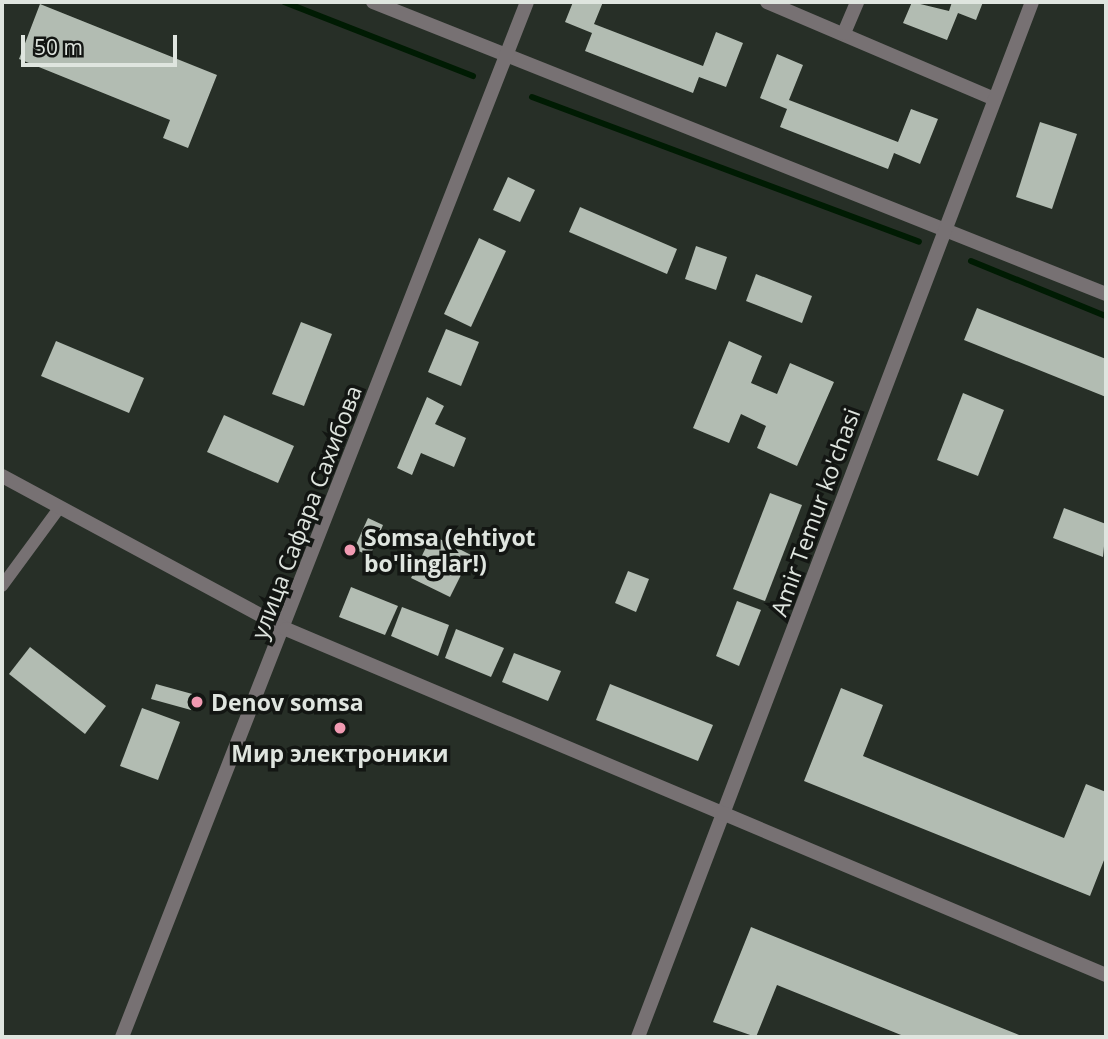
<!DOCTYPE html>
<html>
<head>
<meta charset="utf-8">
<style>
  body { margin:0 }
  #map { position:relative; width:1108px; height:1039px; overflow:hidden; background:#272f27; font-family:"Open Sans",sans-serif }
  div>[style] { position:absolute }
  .stream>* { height:6px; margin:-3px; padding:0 3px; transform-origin:3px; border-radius:3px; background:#001b03 }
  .building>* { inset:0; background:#b2bcb2 }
  .service>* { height:12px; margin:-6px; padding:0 6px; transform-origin:6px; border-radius:6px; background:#777173 }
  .minor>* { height:14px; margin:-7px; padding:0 7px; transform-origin:7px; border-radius:7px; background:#777173 }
  .tertiary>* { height:14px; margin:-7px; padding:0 7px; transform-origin:7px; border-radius:7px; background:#777173 }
  .dots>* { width:19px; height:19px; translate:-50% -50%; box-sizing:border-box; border:4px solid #131613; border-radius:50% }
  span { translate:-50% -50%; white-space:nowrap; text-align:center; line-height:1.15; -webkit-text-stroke:7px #131613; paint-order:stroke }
  .street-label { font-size:23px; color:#dfe5df }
  .poi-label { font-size:23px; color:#dfe5df; font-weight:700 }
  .left { translate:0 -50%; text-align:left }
  .frame { position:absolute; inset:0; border:4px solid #dfe5df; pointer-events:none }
  .scale { position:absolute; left:21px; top:35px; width:156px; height:32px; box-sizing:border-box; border:4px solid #dfe5df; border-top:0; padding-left:9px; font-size:21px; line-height:24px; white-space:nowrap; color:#dfe5df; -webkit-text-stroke:5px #131613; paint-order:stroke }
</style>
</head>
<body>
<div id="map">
  <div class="stream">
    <i style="left:284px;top:2px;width:203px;rotate:21.4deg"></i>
    <i style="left:532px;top:97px;width:413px;rotate:20.5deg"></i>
    <i style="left:971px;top:261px;width:146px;rotate:22.2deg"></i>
  </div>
  <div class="building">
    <i style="clip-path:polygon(573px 2px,603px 2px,594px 24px,703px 66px,716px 32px,743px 43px,726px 87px,699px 77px,693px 93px,585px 51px,592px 33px,565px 22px)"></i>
    <i style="clip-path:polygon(912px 2px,949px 11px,952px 2px,983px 2px,976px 20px,958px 13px,947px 40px,903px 23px)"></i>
    <i style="clip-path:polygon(40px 4px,217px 75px,188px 148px,163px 138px,170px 120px,19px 59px)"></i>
    <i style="clip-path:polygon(777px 54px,803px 65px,789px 100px,898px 142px,911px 109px,938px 119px,920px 164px,894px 153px,888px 169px,780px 127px,787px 109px,760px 98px)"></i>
    <i style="clip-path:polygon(1040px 122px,1077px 134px,1052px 209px,1016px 197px)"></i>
    <i style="clip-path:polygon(508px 177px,535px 190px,520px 222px,493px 210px)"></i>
    <i style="clip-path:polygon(580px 207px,677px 249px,667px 274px,569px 232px)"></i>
    <i style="clip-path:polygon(479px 238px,506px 251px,471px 327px,444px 314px)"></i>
    <i style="clip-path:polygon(696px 246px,727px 257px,716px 290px,685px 279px)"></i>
    <i style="clip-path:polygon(756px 274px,812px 296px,802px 323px,746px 301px)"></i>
    <i style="clip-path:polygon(977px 308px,1106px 359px,1106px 397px,964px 340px)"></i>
    <i style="clip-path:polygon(301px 322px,332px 334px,304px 406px,272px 394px)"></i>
    <i style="clip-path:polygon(446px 329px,479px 342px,461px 386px,428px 372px)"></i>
    <i style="clip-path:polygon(56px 341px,144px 378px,129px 413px,41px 376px)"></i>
    <i style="clip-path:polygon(729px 341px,762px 356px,751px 383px,777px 394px,790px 363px,834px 382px,797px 466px,757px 448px,766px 426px,741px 414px,729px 443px,693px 428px)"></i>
    <i style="clip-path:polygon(963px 393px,1004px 410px,978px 476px,937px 460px)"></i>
    <i style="clip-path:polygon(427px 397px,444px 406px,435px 424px,466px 438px,454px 467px,421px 453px,412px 475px,397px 468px)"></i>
    <i style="clip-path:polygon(224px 415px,294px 446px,278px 483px,207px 452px)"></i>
    <i style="clip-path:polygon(770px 493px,802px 505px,765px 601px,733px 589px)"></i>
    <i style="clip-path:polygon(1064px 508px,1106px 524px,1103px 557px,1053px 538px)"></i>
    <i style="clip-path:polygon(368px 518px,383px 525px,370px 556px,354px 549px)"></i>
    <i style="clip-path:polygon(432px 535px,471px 555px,450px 597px,411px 578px)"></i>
    <i style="clip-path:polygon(628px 571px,649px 579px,636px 612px,615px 603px)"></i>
    <i style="clip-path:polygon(351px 587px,398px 606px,385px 635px,339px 617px)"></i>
    <i style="clip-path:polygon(737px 601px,761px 610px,739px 666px,716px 656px)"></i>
    <i style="clip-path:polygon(402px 607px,449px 625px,438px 656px,391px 636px)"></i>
    <i style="clip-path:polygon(456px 629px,504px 648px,491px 677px,445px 658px)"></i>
    <i style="clip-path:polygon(30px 647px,106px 706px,85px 734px,9px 674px)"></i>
    <i style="clip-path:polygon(514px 653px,561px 671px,548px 701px,502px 682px)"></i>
    <i style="clip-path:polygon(156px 684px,196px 695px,191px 710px,151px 699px)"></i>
    <i style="clip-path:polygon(610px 684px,713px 725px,698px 761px,596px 720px)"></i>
    <i style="clip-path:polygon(841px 688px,883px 705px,863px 756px,1064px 838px,1086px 784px,1106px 792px,1106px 855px,1090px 896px,804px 781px)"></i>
    <i style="clip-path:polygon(142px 708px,180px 722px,158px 780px,120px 766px)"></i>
    <i style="clip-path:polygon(751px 927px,1024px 1037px,906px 1037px,777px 985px,756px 1037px,713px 1022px)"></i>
  </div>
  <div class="service">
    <i style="left:2px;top:586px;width:98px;rotate:-53.7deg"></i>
  </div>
  <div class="minor">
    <i style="left:373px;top:2px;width:789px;rotate:21.72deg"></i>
    <i style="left:767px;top:2px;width:247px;rotate:23.1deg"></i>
    <i style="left:844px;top:33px;width:34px;rotate:-67deg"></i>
    <i style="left:122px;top:1037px;width:1111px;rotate:-68.63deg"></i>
    <i style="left:638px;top:1037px;width:1107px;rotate:-69.16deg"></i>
  </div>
  <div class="tertiary">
    <i style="left:2px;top:476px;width:323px;rotate:28.3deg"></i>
    <i style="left:286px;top:629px;width:890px;rotate:22.88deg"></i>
  </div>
  <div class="dots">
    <i style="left:350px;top:550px;background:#f19ab2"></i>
    <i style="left:197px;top:702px;background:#f19ab2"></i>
    <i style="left:340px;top:728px;background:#f19ab2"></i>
  </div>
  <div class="street-label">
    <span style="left:306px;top:512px;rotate:-69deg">улица Сафара Сахибова</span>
    <span style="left:815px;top:512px;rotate:-70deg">Amir Temur ko'chasi</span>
  </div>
  <div class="poi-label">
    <span class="left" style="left:364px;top:550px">Somsa (ehtiyot<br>bo'linglar!)</span>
    <span class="left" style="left:211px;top:702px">Denov somsa</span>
    <span style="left:340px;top:753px">Мир электроники</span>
  </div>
  <div class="frame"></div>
  <div class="scale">50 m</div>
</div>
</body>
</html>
